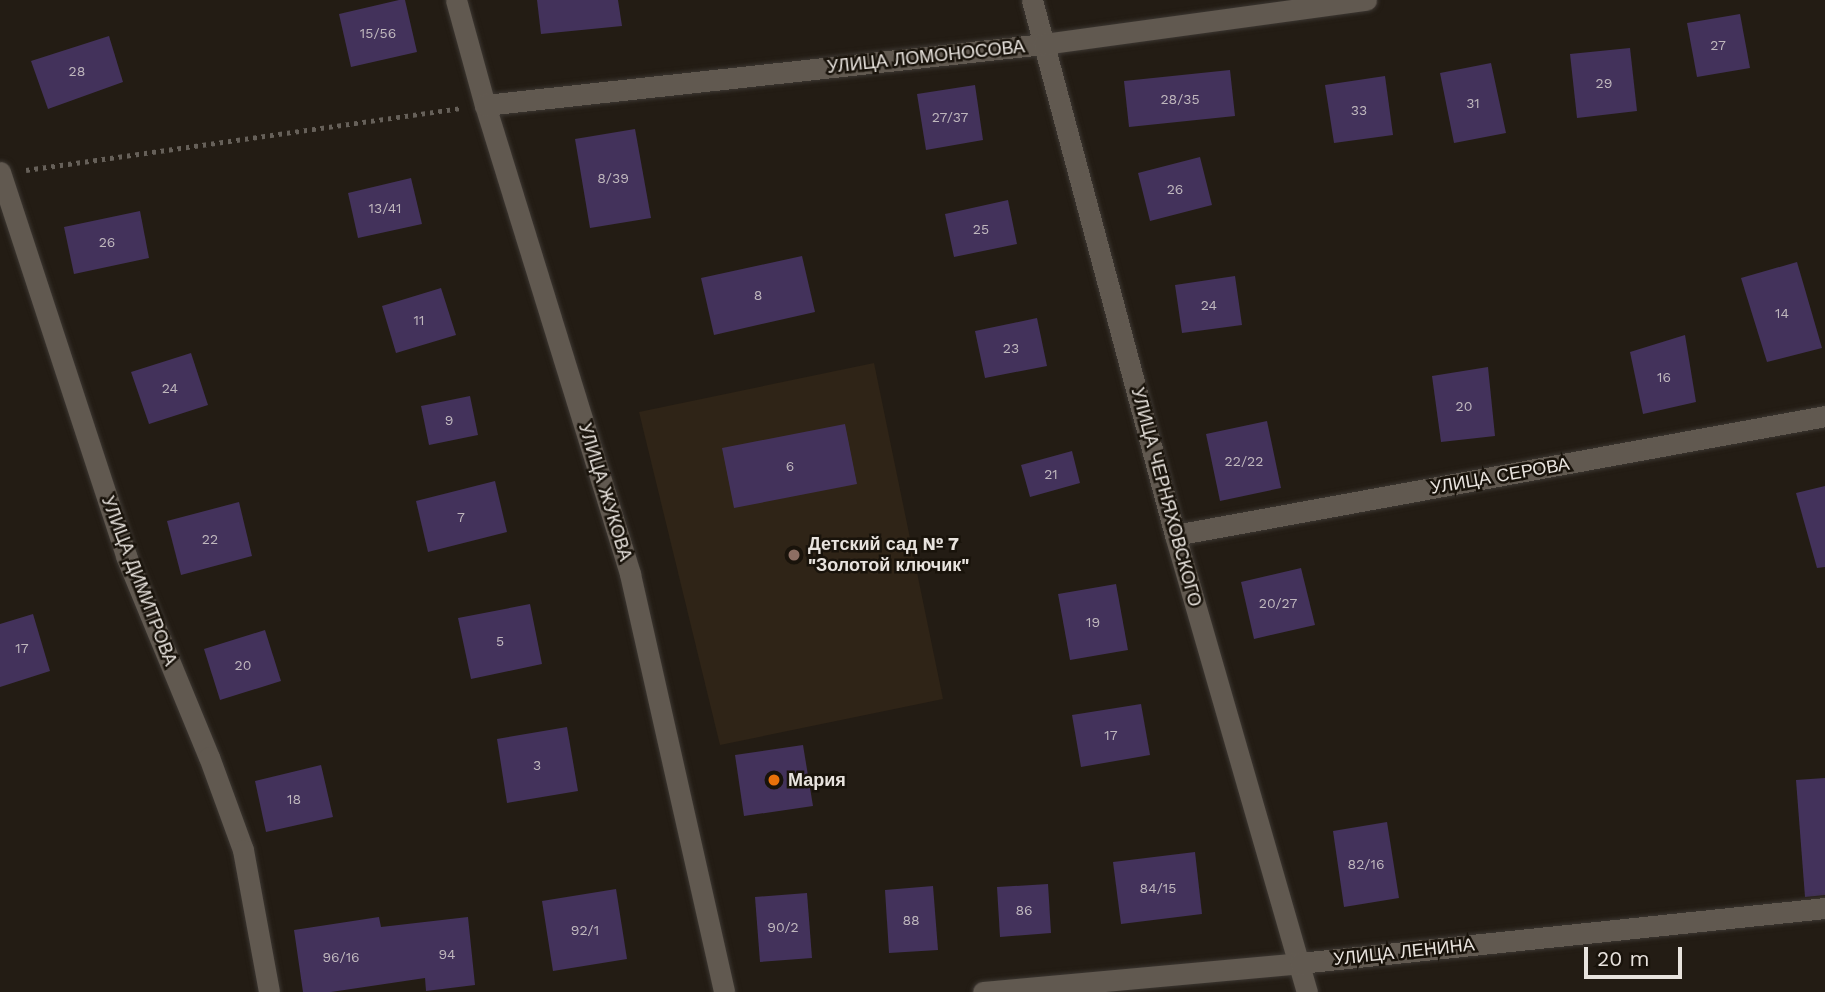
<!DOCTYPE html>
<html>
<head>
<meta charset="utf-8">
<style>
  body { margin:0 }
  #map { position:relative; width:1825px; height:992px; overflow:hidden; background:#231c14; font-family:"Work Sans",sans-serif }
  div>[style] { position:absolute }
  .built>* { inset:0; background:#2f2417 }
  .building>* { inset:0; background:#43325b }
  .path>* { height:4.5px; margin-top:-2.25px; transform-origin:0; background:repeating-linear-gradient(90deg,#666059 0 3.5px,transparent 0 8.5px) }
  .roads { filter:drop-shadow(0 0 2px #3c3732) drop-shadow(0 0 2px #3c3732) }
  .street>* { height:21px; margin:-10.5px; padding:0 10.5px; transform-origin:10.5px; border-radius:10.5px; background:#615950 }
  .secondary>* { height:21px; margin:-10.5px; padding:0 10.5px; transform-origin:10.5px; border-radius:10.5px; background:#615950 }
  .dots>* { width:19px; height:19px; translate:-50% -50%; box-sizing:border-box; border:4px solid #19130b; border-radius:50% }
  span { translate:-50% -50%; white-space:nowrap; text-align:center; line-height:1.15; -webkit-text-stroke:5px #19130b; paint-order:stroke }
  .number-label { font-size:14px; color:#bfb7bd }
  .number-label span { -webkit-text-stroke-width:0 }
  .street-label { font-size:18px; color:#e8e3de }
  .poi-label { font-size:18px; color:#e8e3de; font-weight:700 }
  .left { translate:0 -50%; text-align:left }
  .scale { position:absolute; left:1584px; top:947px; width:98px; height:32px; box-sizing:border-box; border:4px solid #e8e3de; border-top:0; padding-left:9px; font-size:21px; line-height:24px; white-space:nowrap; color:#e8e3de; -webkit-text-stroke:5px #19130b; paint-order:stroke }
</style>
</head>
<body>
<div id="map">
  <div class="built">
    <i style="clip-path:polygon(874px 363px,943px 699px,720px 745px,639px 412px)"></i>
  </div>
  <div class="building">
    <i style="clip-path:polygon(399px 0,405px 0,417px 52px,351px 67px,339px 14px)"></i>
    <i style="clip-path:polygon(537px 0,618px 0,622px 26px,541px 34px)"></i>
    <i style="clip-path:polygon(1740px 14px,1750px 68px,1697px 77px,1687px 23px)"></i>
    <i style="clip-path:polygon(109px 36px,123px 82px,48px 109px,31px 61px)"></i>
    <i style="clip-path:polygon(1630px 48px,1637px 111px,1577px 118px,1570px 54px)"></i>
    <i style="clip-path:polygon(1491px 63px,1506px 133px,1454px 143px,1440px 73px)"></i>
    <i style="clip-path:polygon(1230px 70px,1235px 116px,1129px 127px,1124px 81px)"></i>
    <i style="clip-path:polygon(1385px 76px,1393px 135px,1334px 143px,1325px 85px)"></i>
    <i style="clip-path:polygon(975px 85px,983px 140px,926px 150px,917px 94px)"></i>
    <i style="clip-path:polygon(635px 129px,651px 218px,590px 228px,575px 139px)"></i>
    <i style="clip-path:polygon(1200px 157px,1212px 205px,1150px 221px,1138px 173px)"></i>
    <i style="clip-path:polygon(411px 178px,422px 224px,358px 238px,348px 193px)"></i>
    <i style="clip-path:polygon(1008px 200px,1017px 244px,954px 257px,945px 214px)"></i>
    <i style="clip-path:polygon(140px 211px,149px 258px,74px 274px,64px 227px)"></i>
    <i style="clip-path:polygon(802px 256px,815px 312px,714px 335px,701px 278px)"></i>
    <i style="clip-path:polygon(1797px 262px,1822px 348px,1767px 362px,1741px 278px)"></i>
    <i style="clip-path:polygon(1235px 276px,1242px 325px,1182px 333px,1175px 285px)"></i>
    <i style="clip-path:polygon(441px 288px,456px 335px,396px 353px,382px 306px)"></i>
    <i style="clip-path:polygon(1037px 318px,1047px 366px,985px 378px,975px 331px)"></i>
    <i style="clip-path:polygon(1685px 335px,1696px 402px,1643px 414px,1630px 352px)"></i>
    <i style="clip-path:polygon(191px 353px,208px 405px,149px 424px,131px 372px)"></i>
    <i style="clip-path:polygon(1488px 367px,1495px 436px,1441px 442px,1432px 376px)"></i>
    <i style="clip-path:polygon(470px 396px,478px 435px,429px 445px,421px 406px)"></i>
    <i style="clip-path:polygon(1267px 421px,1281px 488px,1220px 501px,1206px 434px)"></i>
    <i style="clip-path:polygon(845px 424px,857px 484px,734px 508px,722px 448px)"></i>
    <i style="clip-path:polygon(1072px 451px,1080px 483px,1030px 497px,1021px 465px)"></i>
    <i style="clip-path:polygon(495px 481px,507px 532px,428px 552px,416px 501px)"></i>
    <i style="clip-path:polygon(1825px 486px,1825px 567px,1817px 568px,1796px 493px)"></i>
    <i style="clip-path:polygon(239px 502px,252px 556px,181px 575px,167px 521px)"></i>
    <i style="clip-path:polygon(1301px 568px,1315px 625px,1254px 639px,1241px 582px)"></i>
    <i style="clip-path:polygon(1116px 584px,1128px 650px,1070px 660px,1058px 594px)"></i>
    <i style="clip-path:polygon(530px 604px,542px 664px,471px 679px,458px 618px)"></i>
    <i style="clip-path:polygon(33px 614px,50px 671px,0 687px,0 624px)"></i>
    <i style="clip-path:polygon(265px 630px,281px 681px,220px 700px,204px 649px)"></i>
    <i style="clip-path:polygon(1141px 704px,1150px 755px,1081px 767px,1072px 715px)"></i>
    <i style="clip-path:polygon(567px 727px,578px 791px,507px 803px,497px 739px)"></i>
    <i style="clip-path:polygon(803px 745px,813px 806px,744px 816px,735px 755px)"></i>
    <i style="clip-path:polygon(321px 765px,333px 817px,266px 832px,255px 781px)"></i>
    <i style="clip-path:polygon(1825px 778px,1825px 895px,1805px 897px,1796px 780px)"></i>
    <i style="clip-path:polygon(1387px 822px,1399px 898px,1344px 907px,1333px 831px)"></i>
    <i style="clip-path:polygon(1195px 852px,1202px 914px,1121px 924px,1113px 862px)"></i>
    <i style="clip-path:polygon(1048px 884px,1051px 933px,1000px 937px,997px 887px)"></i>
    <i style="clip-path:polygon(933px 886px,938px 950px,889px 953px,885px 890px)"></i>
    <i style="clip-path:polygon(616px 889px,627px 959px,553px 971px,542px 901px)"></i>
    <i style="clip-path:polygon(807px 893px,812px 958px,760px 962px,755px 897px)"></i>
    <i style="clip-path:polygon(379px 917px,381px 927px,468px 917px,475px 985px,426px 991px,425px 978px,331px 992px,303px 992px,294px 930px)"></i>
  </div>
  <div class="path">
    <i style="left:26px;top:170px;width:439px;rotate:-8.1deg"></i>
  </div>
  <div class="roads">
    <div class="street">
      <i style="left:456px;top:0;width:109px;rotate:74.6deg"></i>
      <i style="left:485px;top:105px;width:491px;rotate:72.8deg"></i>
      <i style="left:630px;top:574px;width:428px;rotate:77.3deg"></i>
      <i style="left:1032px;top:0;width:554px;rotate:75.04deg"></i>
      <i style="left:1175px;top:535px;width:476px;rotate:73.9deg"></i>
      <i style="left:485px;top:105px;width:562px;rotate:-6.23deg"></i>
      <i style="left:1044px;top:44px;width:325px;rotate:-7.8deg"></i>
      <i style="left:0;top:172px;width:404px;rotate:71.8deg"></i>
      <i style="left:126px;top:556px;width:217px;rotate:67.6deg"></i>
      <i style="left:209px;top:757px;width:99px;rotate:69.9deg"></i>
      <i style="left:243px;top:850px;width:144px;rotate:79.6deg"></i>
      <i style="left:1175px;top:535px;width:661px;rotate:-10.37deg"></i>
    </div>
    <div class="secondary">
      <i style="left:983px;top:992px;width:318px;rotate:-5.2deg"></i>
      <i style="left:1300px;top:963px;width:528px;rotate:-5.98deg"></i>
    </div>
  </div>
  <div class="dots">
    <i style="left:794px;top:555px;background:#8d6e63"></i>
    <i style="left:774px;top:780px;background:#e8710a"></i>
  </div>
  <div class="number-label">
    <span style="left:378px;top:33px">15/56</span>
    <span style="left:1718px;top:45px">27</span>
    <span style="left:77px;top:71px">28</span>
    <span style="left:1604px;top:83px">29</span>
    <span style="left:1180px;top:99px">28/35</span>
    <span style="left:1473px;top:103px">31</span>
    <span style="left:1359px;top:110px">33</span>
    <span style="left:950px;top:117px">27/37</span>
    <span style="left:613px;top:178px">8/39</span>
    <span style="left:1175px;top:189px">26</span>
    <span style="left:385px;top:208px">13/41</span>
    <span style="left:981px;top:229px">25</span>
    <span style="left:107px;top:242px">26</span>
    <span style="left:758px;top:295px">8</span>
    <span style="left:1209px;top:305px">24</span>
    <span style="left:1782px;top:313px">14</span>
    <span style="left:419px;top:320px">11</span>
    <span style="left:1011px;top:348px">23</span>
    <span style="left:1664px;top:377px">16</span>
    <span style="left:170px;top:388px">24</span>
    <span style="left:1464px;top:406px">20</span>
    <span style="left:449px;top:420px">9</span>
    <span style="left:1244px;top:461px">22/22</span>
    <span style="left:790px;top:466px">6</span>
    <span style="left:1051px;top:474px">21</span>
    <span style="left:461px;top:517px">7</span>
    <span style="left:210px;top:539px">22</span>
    <span style="left:1278px;top:603px">20/27</span>
    <span style="left:1093px;top:622px">19</span>
    <span style="left:500px;top:641px">5</span>
    <span style="left:22px;top:648px">17</span>
    <span style="left:243px;top:665px">20</span>
    <span style="left:1111px;top:735px">17</span>
    <span style="left:537px;top:765px">3</span>
    <span style="left:294px;top:799px">18</span>
    <span style="left:1366px;top:864px">82/16</span>
    <span style="left:1158px;top:888px">84/15</span>
    <span style="left:1024px;top:910px">86</span>
    <span style="left:911px;top:920px">88</span>
    <span style="left:783px;top:927px">90/2</span>
    <span style="left:585px;top:930px">92/1</span>
    <span style="left:447px;top:954px">94</span>
    <span style="left:341px;top:957px">96/16</span>
  </div>
  <div class="street-label">
    <span style="left:926px;top:57px;rotate:-6deg">УЛИЦА ЛОМОНОСОВА</span>
    <span style="left:1500px;top:476px;rotate:-10deg">УЛИЦА СЕРОВА</span>
    <span style="left:605px;top:492px;rotate:73deg">УЛИЦА ЖУКОВА</span>
    <span style="left:1166px;top:497px;rotate:75deg">УЛИЦА ЧЕРНЯХОВСКОГО</span>
    <span style="left:139px;top:581px;rotate:69deg">УЛИЦА ДИМИТРОВА</span>
    <span style="left:1404px;top:952px;rotate:-6deg">УЛИЦА ЛЕНИНА</span>
  </div>
  <div class="poi-label">
    <span class="left" style="left:808px;top:555px">Детский сад № 7<br>"Золотой ключик"</span>
    <span class="left" style="left:788px;top:780px">Мария</span>
  </div>
  <div class="scale">20 m</div>
</div>
</body>
</html>
